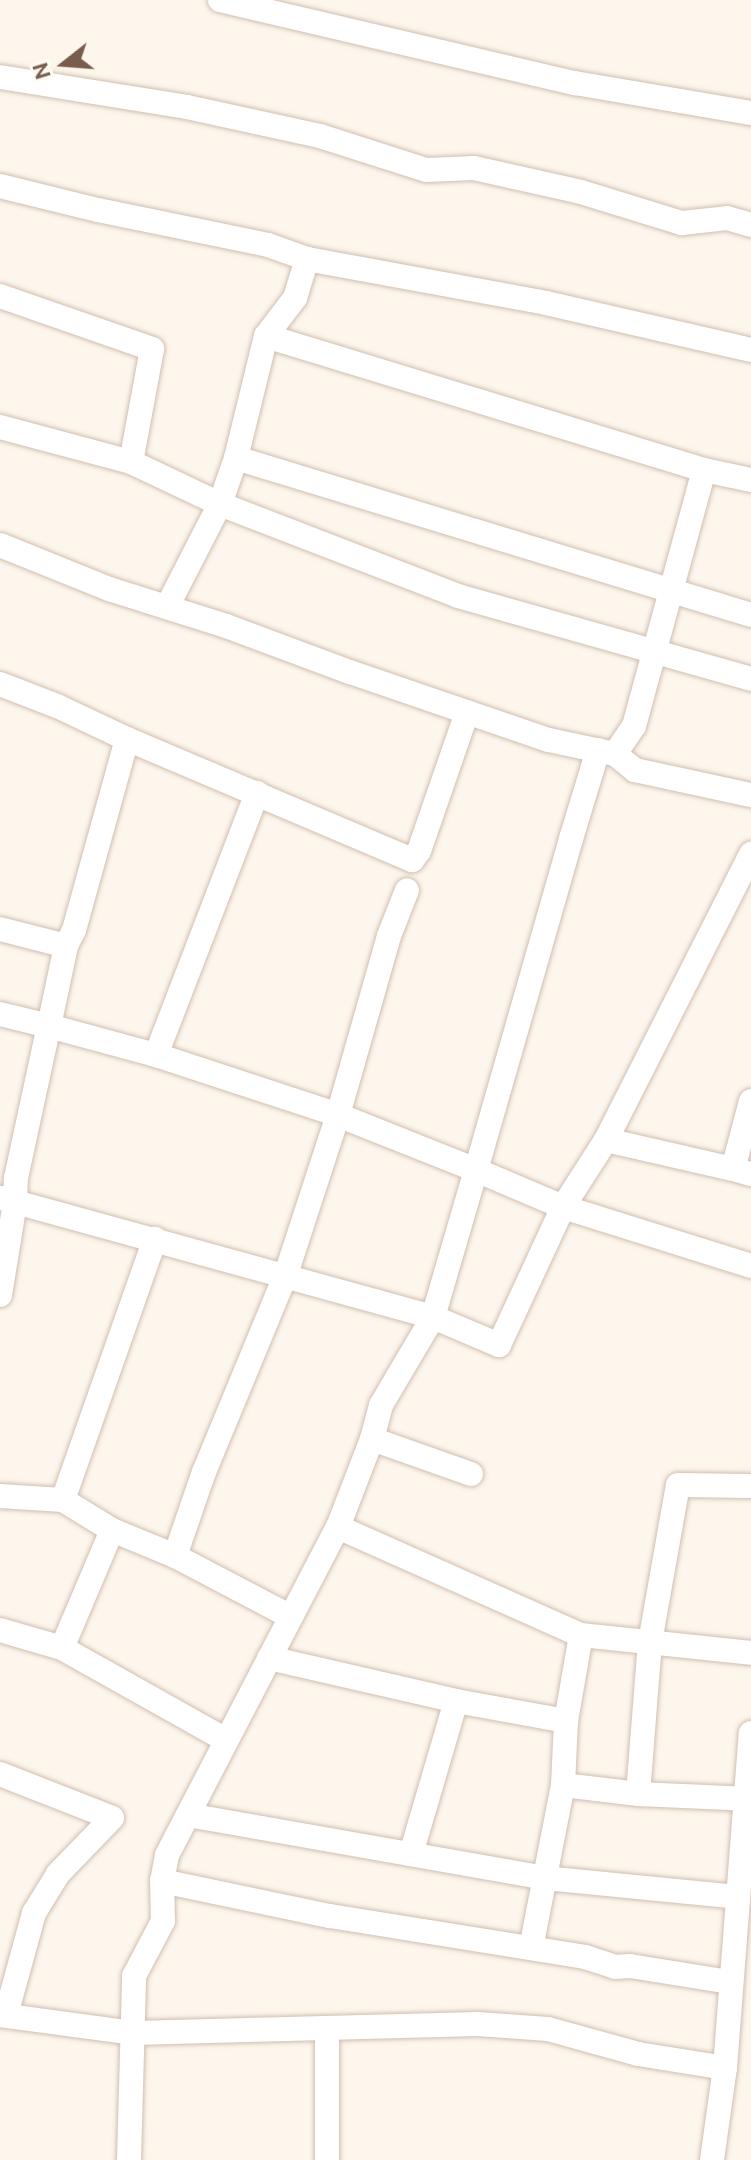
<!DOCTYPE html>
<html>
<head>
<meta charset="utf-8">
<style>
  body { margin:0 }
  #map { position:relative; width:751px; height:2160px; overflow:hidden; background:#fdf6ec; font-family:Ubuntu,sans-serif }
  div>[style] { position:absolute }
  .roads { filter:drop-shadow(0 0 2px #d1beb0) drop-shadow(0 0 2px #d1beb0) }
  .minor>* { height:24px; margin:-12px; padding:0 12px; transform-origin:12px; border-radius:12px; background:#fff }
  span { translate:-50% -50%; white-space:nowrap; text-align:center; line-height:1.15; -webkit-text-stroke:8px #fffaf3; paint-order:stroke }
  .north { position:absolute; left:24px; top:24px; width:80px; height:80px; -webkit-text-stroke:6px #fffaf3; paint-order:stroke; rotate:253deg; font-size:22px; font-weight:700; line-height:32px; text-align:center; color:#7a5c4d }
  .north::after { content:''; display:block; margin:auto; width:28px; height:36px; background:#7a5c4d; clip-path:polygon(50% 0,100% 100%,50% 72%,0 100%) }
</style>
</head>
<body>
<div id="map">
  <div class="roads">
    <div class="minor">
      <i style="left:220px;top:0;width:365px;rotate:13.2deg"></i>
      <i style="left:575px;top:83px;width:179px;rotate:9.7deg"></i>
      <i style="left:0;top:77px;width:189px;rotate:9.1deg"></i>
      <i style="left:187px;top:107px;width:136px;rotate:12.3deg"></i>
      <i style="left:320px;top:136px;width:111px;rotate:17.8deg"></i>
      <i style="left:426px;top:170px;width:48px;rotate:-2.4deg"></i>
      <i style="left:474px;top:168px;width:110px;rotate:12.6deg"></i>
      <i style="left:581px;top:192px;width:106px;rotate:17.1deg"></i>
      <i style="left:682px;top:223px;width:45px;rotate:-6.3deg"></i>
      <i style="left:727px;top:218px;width:25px;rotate:16deg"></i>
      <i style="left:0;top:186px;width:101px;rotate:13.8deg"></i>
      <i style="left:98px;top:210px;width:174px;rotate:11.6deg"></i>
      <i style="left:268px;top:245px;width:41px;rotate:19.7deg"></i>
      <i style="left:307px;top:259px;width:243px;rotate:10.4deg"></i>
      <i style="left:546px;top:303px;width:210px;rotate:12.9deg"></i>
      <i style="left:0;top:296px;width:161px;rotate:19.2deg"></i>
      <i style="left:152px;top:349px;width:115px;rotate:100.5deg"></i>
      <i style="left:131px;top:462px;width:136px;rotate:-165deg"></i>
      <i style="left:266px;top:336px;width:458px;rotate:17deg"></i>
      <i style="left:704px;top:470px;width:48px;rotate:12deg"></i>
      <i style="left:236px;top:458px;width:538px;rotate:16.95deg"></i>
      <i style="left:131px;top:462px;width:98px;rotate:25.3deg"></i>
      <i style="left:220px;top:504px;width:255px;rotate:21.1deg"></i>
      <i style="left:458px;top:596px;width:305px;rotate:15.8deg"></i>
      <i style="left:0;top:545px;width:118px;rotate:22deg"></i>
      <i style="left:109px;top:589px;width:123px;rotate:17.5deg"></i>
      <i style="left:226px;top:626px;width:132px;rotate:20.4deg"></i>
      <i style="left:350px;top:672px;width:210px;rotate:18.9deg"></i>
      <i style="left:549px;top:740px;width:67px;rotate:12deg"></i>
      <i style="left:615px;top:754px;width:26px;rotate:39deg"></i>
      <i style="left:635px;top:770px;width:119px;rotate:12.2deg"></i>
      <i style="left:167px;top:607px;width:116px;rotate:-62.8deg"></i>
      <i style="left:220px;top:504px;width:49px;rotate:-70.8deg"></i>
      <i style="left:236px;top:458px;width:126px;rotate:-76.2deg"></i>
      <i style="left:266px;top:336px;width:48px;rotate:-52.7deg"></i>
      <i style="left:295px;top:298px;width:41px;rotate:-72.9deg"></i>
      <i style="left:0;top:684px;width:61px;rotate:21.1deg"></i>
      <i style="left:57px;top:706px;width:77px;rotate:25.2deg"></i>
      <i style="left:127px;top:739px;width:198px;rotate:105.5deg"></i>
      <i style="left:74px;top:930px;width:18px;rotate:117deg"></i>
      <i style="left:66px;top:946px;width:82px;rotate:102deg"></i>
      <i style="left:49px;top:1026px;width:50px;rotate:-166.2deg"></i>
      <i style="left:127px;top:739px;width:310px;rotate:23deg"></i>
      <i style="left:412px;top:860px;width:11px;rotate:-52deg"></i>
      <i style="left:419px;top:851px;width:147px;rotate:-70.9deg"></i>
      <i style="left:598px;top:750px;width:93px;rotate:106.9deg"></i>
      <i style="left:571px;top:839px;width:344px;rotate:106deg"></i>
      <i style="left:476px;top:1170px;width:153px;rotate:106.3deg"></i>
      <i style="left:433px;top:1317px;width:434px;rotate:-164.6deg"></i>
      <i style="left:15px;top:1202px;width:24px;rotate:-88deg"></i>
      <i style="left:16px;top:1178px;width:156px;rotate:-77.8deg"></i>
      <i style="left:49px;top:1026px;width:111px;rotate:15.2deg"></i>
      <i style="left:156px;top:1055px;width:192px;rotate:18.2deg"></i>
      <i style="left:338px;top:1115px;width:149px;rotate:21.7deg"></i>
      <i style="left:476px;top:1170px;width:95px;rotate:23deg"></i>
      <i style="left:563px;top:1207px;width:197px;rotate:17.4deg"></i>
      <i style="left:615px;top:754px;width:34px;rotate:-56deg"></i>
      <i style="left:634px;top:726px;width:265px;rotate:-74.7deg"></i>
      <i style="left:0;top:929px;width:68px;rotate:14.4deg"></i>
      <i style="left:156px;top:1055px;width:281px;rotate:-68.9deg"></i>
      <i style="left:751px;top:1101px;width:70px;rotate:104.8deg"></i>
      <i style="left:733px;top:1169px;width:19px;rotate:16deg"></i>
      <i style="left:606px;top:1140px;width:130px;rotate:12.9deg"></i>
      <i style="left:0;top:1295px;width:94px;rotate:-80.8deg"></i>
      <i style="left:15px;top:1202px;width:15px;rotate:-164deg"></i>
      <i style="left:372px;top:1439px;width:105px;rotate:19.5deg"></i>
      <i style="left:0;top:1496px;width:63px;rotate:3.6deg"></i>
      <i style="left:63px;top:1500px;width:57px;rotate:31.5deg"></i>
      <i style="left:112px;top:1530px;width:68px;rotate:22.4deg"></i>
      <i style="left:175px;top:1556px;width:131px;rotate:27.7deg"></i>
      <i style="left:63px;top:1500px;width:277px;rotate:-70.6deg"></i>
      <i style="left:338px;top:1527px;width:266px;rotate:24deg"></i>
      <i style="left:581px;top:1635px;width:171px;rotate:6deg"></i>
      <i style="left:175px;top:1556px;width:89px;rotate:-71deg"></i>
      <i style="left:204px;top:1472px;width:214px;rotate:-67.5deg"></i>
      <i style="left:286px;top:1274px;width:167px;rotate:-71.9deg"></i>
      <i style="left:338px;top:1115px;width:186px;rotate:-74.1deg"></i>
      <i style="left:389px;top:936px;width:49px;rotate:-68.6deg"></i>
      <i style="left:0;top:1630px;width:65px;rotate:16.2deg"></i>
      <i style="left:62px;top:1648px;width:188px;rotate:29.3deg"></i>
      <i style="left:62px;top:1648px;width:128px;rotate:-67deg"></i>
      <i style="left:269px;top:1658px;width:192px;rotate:12.9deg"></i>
      <i style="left:456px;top:1701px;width:112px;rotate:10.3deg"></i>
      <i style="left:0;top:1774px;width:120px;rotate:21.4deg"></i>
      <i style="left:112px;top:1818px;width:78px;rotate:134deg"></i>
      <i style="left:58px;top:1874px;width:46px;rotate:121.6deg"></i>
      <i style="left:34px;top:1913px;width:106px;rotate:105.4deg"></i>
      <i style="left:563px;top:1785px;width:76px;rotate:6.8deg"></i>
      <i style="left:638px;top:1794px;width:113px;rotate:2.5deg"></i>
      <i style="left:638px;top:1794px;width:152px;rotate:-85.5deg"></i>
      <i style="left:650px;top:1642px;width:159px;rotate:-79.9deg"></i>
      <i style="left:678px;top:1485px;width:73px;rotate:0.8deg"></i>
      <i style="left:188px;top:1815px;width:363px;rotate:10deg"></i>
      <i style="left:545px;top:1878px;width:194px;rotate:5.6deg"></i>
      <i style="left:411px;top:1854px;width:159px;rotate:-73.6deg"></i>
      <i style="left:162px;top:1881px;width:172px;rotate:11.8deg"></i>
      <i style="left:330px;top:1916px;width:258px;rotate:9.1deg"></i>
      <i style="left:585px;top:1957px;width:32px;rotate:18deg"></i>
      <i style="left:615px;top:1967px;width:15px;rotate:-4deg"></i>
      <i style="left:630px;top:1966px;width:101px;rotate:9.1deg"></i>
      <i style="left:531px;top:1948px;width:166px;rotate:-78.9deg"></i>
      <i style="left:563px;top:1785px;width:64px;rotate:-87.3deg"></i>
      <i style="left:566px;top:1721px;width:87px;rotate:-80.1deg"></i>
      <i style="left:0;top:2015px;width:134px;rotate:7.7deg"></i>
      <i style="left:133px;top:2033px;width:345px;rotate:-1.5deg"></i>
      <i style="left:478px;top:2024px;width:70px;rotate:4.1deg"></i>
      <i style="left:548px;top:2029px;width:93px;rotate:15.5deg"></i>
      <i style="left:638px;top:2054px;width:88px;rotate:9.1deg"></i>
      <i style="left:129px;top:2160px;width:184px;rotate:-88.4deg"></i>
      <i style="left:134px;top:1976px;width:62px;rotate:-62.2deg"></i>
      <i style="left:163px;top:1921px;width:40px;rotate:-91.4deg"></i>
      <i style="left:162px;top:1881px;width:26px;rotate:-79deg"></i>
      <i style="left:167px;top:1855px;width:370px;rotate:-62.5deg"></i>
      <i style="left:338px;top:1527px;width:94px;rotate:-68.9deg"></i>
      <i style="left:372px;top:1439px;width:35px;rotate:-75deg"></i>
      <i style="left:381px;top:1405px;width:102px;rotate:-59.4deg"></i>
      <i style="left:433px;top:1317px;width:72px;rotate:23deg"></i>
      <i style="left:499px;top:1345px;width:152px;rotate:-65.1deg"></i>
      <i style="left:563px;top:1207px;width:80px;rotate:-57.3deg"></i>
      <i style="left:606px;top:1140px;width:321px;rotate:-63.1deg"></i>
      <i style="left:327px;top:2160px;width:132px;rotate:-90deg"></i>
      <i style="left:712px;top:2160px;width:93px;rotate:-82deg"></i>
      <i style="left:725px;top:2068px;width:336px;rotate:-85.6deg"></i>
    </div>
  </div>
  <div class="north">N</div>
</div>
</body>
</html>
